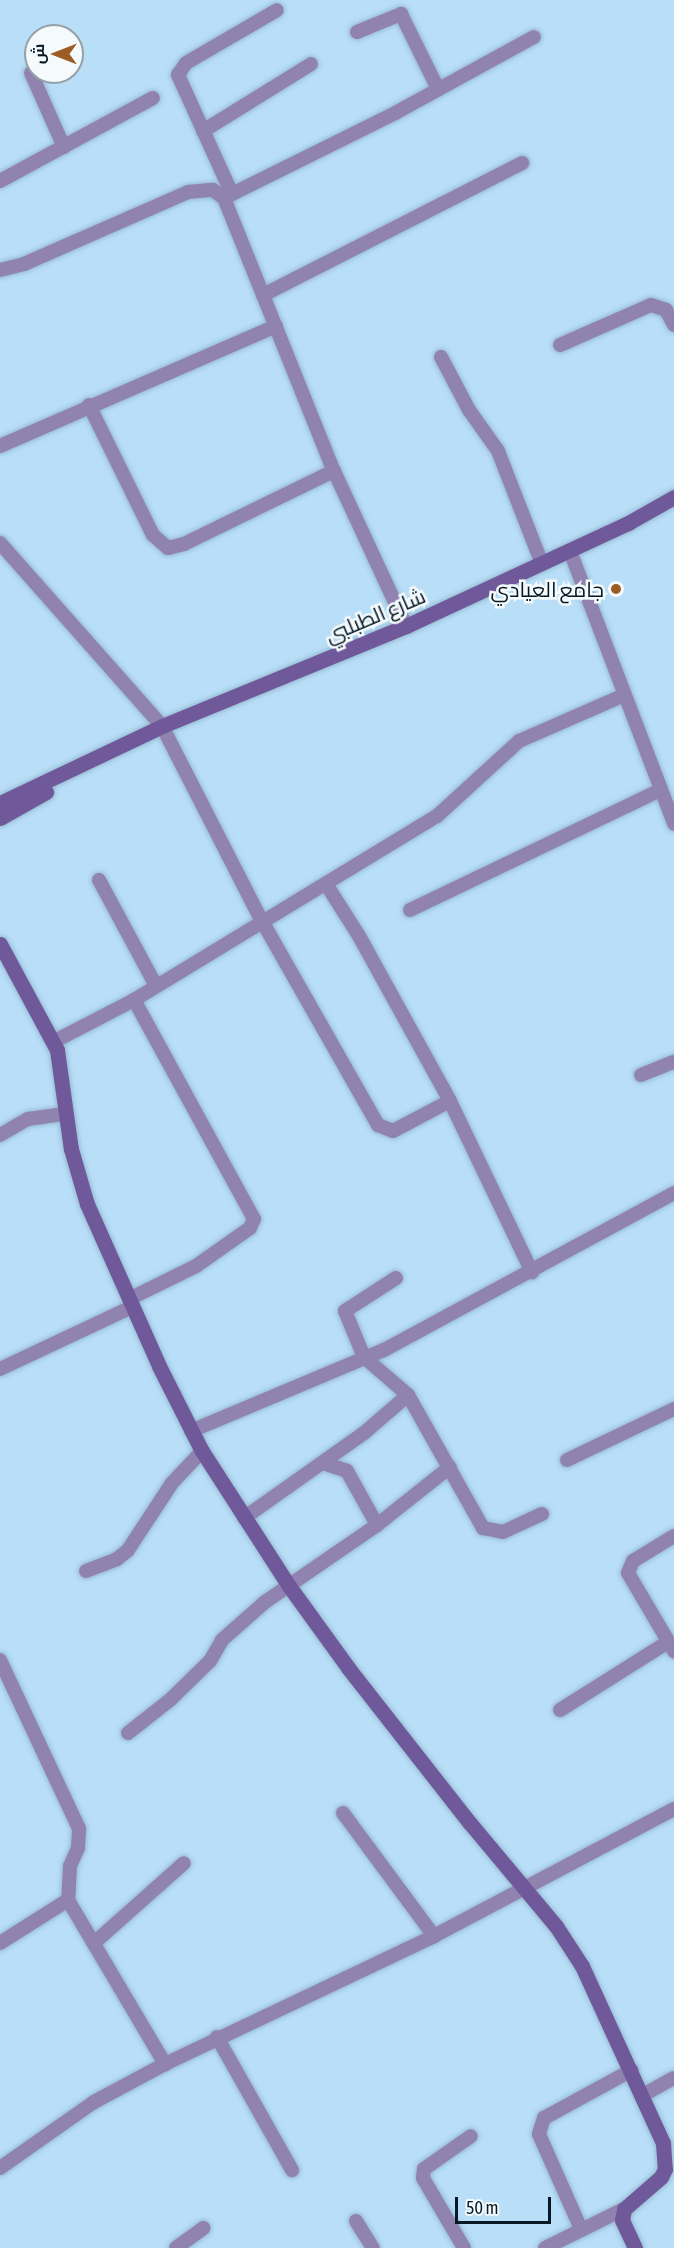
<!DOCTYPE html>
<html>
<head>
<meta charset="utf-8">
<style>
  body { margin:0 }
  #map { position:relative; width:674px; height:2248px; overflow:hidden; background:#b8def8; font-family:"Asap Condensed",Cairo,sans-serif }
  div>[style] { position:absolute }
  .roads { filter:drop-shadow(0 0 2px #98bbd2) drop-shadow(0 0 2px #98bbd2) }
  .street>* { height:14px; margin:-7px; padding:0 7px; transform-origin:7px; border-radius:7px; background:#9183b0 }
  .secondary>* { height:15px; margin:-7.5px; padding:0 7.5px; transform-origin:7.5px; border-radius:7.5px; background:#6f599b }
  .dots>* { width:16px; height:16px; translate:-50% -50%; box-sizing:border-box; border:3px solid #f5fafd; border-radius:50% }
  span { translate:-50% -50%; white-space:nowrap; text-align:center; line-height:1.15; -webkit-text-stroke:5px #f5fafd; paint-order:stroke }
  .poi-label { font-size:21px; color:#071925 }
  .right { translate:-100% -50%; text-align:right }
  .street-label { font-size:21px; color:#071925 }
  .north { position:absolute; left:24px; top:24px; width:60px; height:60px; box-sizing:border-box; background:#f5fafd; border:2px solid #96a0a7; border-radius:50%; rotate:270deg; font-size:16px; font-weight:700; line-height:24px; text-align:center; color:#071925 }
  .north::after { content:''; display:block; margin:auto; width:21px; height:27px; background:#9c5d25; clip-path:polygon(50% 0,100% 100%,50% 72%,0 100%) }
  .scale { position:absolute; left:455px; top:2197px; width:96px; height:27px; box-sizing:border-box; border:3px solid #071925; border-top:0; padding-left:8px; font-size:18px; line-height:21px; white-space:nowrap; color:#071925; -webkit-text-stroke:4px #f5fafd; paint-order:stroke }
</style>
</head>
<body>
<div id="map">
  <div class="roads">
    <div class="street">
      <i style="left:357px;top:32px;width:48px;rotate:-22.2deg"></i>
      <i style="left:401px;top:14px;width:84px;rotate:63.7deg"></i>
      <i style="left:31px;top:73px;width:81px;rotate:66deg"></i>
      <i style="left:203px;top:131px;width:127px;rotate:-31.8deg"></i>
      <i style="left:0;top:181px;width:174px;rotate:-28.5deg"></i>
      <i style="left:232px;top:194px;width:131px;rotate:-114.4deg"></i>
      <i style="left:178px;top:75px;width:14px;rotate:-56deg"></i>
      <i style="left:186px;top:63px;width:105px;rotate:-30.2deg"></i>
      <i style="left:224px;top:198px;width:193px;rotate:-26.4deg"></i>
      <i style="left:397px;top:112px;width:156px;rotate:-28.7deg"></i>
      <i style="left:0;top:270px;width:25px;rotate:-14deg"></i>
      <i style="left:24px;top:264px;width:179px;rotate:-23.7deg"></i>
      <i style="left:188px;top:192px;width:25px;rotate:-5deg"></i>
      <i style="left:213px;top:190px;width:14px;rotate:36deg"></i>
      <i style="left:224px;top:198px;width:294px;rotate:68.1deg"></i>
      <i style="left:334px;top:471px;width:171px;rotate:65.1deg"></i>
      <i style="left:263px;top:295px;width:291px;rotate:-27deg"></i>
      <i style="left:560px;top:345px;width:99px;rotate:-23.7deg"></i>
      <i style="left:651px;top:305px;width:16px;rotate:18deg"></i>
      <i style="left:666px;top:310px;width:17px;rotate:62deg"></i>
      <i style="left:441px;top:357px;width:60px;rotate:62.2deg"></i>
      <i style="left:469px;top:410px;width:50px;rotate:54.7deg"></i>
      <i style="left:498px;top:451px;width:121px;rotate:68.7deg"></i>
      <i style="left:89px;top:405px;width:145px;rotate:63.8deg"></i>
      <i style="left:153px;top:535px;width:20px;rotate:41deg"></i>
      <i style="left:168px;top:548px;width:16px;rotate:-14deg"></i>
      <i style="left:184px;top:544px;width:167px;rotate:-26deg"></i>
      <i style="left:0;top:446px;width:301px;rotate:-23.5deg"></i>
      <i style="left:0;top:543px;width:244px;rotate:48.5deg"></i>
      <i style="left:162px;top:726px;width:219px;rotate:62.9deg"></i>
      <i style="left:262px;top:921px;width:235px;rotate:60.4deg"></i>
      <i style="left:378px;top:1125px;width:16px;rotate:22deg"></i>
      <i style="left:393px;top:1131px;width:64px;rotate:-27.8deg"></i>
      <i style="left:570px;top:551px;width:292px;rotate:69.1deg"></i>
      <i style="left:99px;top:880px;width:120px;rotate:61.7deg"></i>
      <i style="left:326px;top:884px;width:62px;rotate:57.6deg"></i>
      <i style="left:359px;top:936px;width:188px;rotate:61.1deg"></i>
      <i style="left:450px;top:1101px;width:190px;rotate:64.4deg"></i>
      <i style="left:410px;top:910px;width:277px;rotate:-25.6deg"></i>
      <i style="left:53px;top:1042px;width:91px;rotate:-27.4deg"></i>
      <i style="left:134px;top:1000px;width:354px;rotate:-31.3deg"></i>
      <i style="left:437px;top:816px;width:111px;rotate:-42.4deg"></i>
      <i style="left:519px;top:741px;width:112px;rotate:-23.6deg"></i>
      <i style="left:641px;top:1075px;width:35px;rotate:-22deg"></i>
      <i style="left:0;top:1135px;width:32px;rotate:-30deg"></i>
      <i style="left:28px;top:1119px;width:37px;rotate:-8deg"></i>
      <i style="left:396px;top:1278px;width:61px;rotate:147.1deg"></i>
      <i style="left:345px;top:1311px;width:50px;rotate:67.6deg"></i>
      <i style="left:364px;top:1357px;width:58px;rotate:40.8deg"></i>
      <i style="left:408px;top:1395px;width:153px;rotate:60.6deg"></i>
      <i style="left:483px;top:1528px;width:20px;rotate:11deg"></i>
      <i style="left:503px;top:1532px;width:43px;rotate:-24.8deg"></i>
      <i style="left:129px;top:1299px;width:75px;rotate:-26.2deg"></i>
      <i style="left:196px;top:1266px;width:66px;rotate:-35.1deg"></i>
      <i style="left:250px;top:1228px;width:10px;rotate:-66deg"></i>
      <i style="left:254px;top:1219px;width:250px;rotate:-118.7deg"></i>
      <i style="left:0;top:1369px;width:146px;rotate:-25.2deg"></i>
      <i style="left:191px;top:1431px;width:209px;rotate:-22.8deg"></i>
      <i style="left:384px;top:1350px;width:330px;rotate:-28.4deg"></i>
      <i style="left:567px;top:1460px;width:119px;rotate:-25.5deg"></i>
      <i style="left:323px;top:1463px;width:25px;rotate:18deg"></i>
      <i style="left:347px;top:1471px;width:62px;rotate:60.9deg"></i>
      <i style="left:244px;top:1518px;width:147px;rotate:-35.3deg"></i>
      <i style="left:364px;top:1433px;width:58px;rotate:-40.8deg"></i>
      <i style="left:674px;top:1536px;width:48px;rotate:148.6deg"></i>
      <i style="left:633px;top:1561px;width:13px;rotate:113deg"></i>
      <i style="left:628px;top:1573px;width:91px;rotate:59.5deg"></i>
      <i style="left:86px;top:1571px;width:33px;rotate:-21deg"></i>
      <i style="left:117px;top:1559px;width:14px;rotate:-39deg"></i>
      <i style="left:128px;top:1550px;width:80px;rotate:-56.7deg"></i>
      <i style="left:172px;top:1483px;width:44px;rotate:-46.8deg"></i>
      <i style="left:0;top:1660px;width:187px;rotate:64.9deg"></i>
      <i style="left:79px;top:1829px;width:19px;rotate:93deg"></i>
      <i style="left:78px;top:1848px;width:20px;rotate:114deg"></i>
      <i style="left:70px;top:1866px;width:34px;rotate:93deg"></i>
      <i style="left:68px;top:1900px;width:191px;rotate:59.4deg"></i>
      <i style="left:560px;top:1710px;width:128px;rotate:-32.2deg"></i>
      <i style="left:128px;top:1733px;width:55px;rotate:-38.3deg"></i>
      <i style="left:171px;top:1699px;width:54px;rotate:-44.3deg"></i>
      <i style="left:210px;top:1661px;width:24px;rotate:-60deg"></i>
      <i style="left:222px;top:1640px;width:57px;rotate:-41.5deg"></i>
      <i style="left:265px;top:1602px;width:136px;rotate:-34.5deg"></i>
      <i style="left:377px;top:1525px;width:93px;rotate:-38.5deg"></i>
      <i style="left:343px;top:1813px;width:153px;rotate:53.5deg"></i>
      <i style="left:0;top:1943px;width:80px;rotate:-32.3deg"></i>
      <i style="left:94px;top:1943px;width:120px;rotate:-41.6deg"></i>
      <i style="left:217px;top:2037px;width:153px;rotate:60.6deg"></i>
      <i style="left:643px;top:2095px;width:35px;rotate:-29deg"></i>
      <i style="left:0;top:2168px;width:115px;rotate:-35.1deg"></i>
      <i style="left:94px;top:2102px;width:81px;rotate:-28.2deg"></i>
      <i style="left:165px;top:2064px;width:298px;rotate:-25.4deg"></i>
      <i style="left:434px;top:1936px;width:272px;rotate:-27.9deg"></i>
      <i style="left:356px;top:2221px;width:32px;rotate:58deg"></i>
      <i style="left:581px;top:2229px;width:104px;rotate:-113.9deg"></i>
      <i style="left:539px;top:2134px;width:17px;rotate:-73deg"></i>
      <i style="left:544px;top:2118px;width:100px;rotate:-28.6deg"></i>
      <i style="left:176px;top:2248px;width:34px;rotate:-36deg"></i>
      <i style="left:464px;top:2248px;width:81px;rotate:-120.4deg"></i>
      <i style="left:423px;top:2178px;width:9px;rotate:-84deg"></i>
      <i style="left:424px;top:2169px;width:57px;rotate:-35.1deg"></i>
      <i style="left:545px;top:2248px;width:88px;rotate:-26.3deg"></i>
    </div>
    <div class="secondary">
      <i style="left:0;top:803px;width:179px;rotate:-25.4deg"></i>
      <i style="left:162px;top:726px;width:264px;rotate:-22.3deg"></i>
      <i style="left:406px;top:626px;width:245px;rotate:-24.9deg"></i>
      <i style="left:628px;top:523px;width:53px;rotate:-29.5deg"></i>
      <i style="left:0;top:818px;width:53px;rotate:-29.5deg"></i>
      <i style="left:0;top:944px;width:120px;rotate:61.7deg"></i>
      <i style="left:57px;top:1050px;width:100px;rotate:82deg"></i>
      <i style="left:71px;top:1149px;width:57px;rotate:73.8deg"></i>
      <i style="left:87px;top:1204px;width:177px;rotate:66deg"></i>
      <i style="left:159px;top:1366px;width:95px;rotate:63.2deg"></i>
      <i style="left:202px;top:1451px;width:161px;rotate:57.2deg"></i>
      <i style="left:289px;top:1586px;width:102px;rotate:54.1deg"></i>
      <i style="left:349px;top:1669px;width:194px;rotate:51.9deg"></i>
      <i style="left:469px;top:1822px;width:136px;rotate:50.1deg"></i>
      <i style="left:556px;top:1926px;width:48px;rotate:57deg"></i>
      <i style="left:582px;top:1966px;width:195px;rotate:65.4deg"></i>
      <i style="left:663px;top:2143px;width:26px;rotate:86deg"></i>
      <i style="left:665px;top:2169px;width:9px;rotate:117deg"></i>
      <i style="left:661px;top:2177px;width:49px;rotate:139.1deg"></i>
      <i style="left:624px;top:2209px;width:11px;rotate:100deg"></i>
      <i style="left:622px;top:2220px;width:31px;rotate:65deg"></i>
    </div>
  </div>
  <div class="dots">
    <i style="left:616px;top:589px;background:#9c5d25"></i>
  </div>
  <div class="poi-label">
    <span class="right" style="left:604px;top:589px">جامع العيادي</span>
  </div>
  <div class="street-label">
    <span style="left:375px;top:615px;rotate:-23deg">شارع الطبلبي</span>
  </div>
  <div class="north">ش</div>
  <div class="scale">50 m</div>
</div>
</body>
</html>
